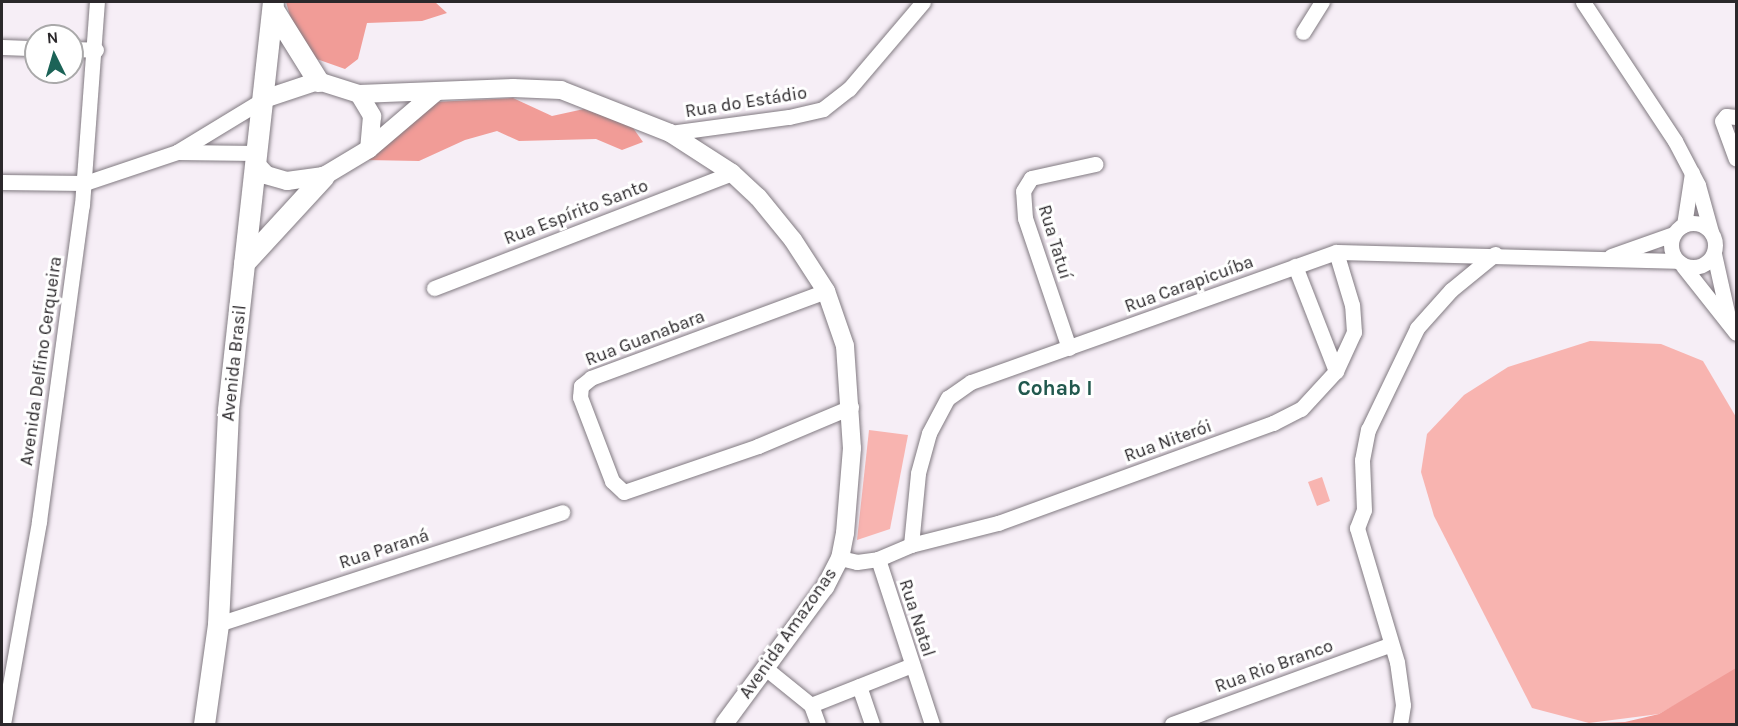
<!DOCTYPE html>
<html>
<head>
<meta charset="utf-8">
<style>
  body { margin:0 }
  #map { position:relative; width:1738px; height:726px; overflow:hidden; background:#f6eef6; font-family:Karla,sans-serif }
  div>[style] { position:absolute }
  .green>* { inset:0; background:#f8b4b0 }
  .forest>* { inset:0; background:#f19c97 }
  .roads { filter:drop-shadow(0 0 2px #817a81) drop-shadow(0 0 2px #817a81) }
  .minor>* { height:15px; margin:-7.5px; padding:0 7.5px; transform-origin:7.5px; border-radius:7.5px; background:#fff }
  .minor>.ring { margin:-7.5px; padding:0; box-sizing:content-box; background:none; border:15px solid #fff; border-radius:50% }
  .tertiary>* { height:18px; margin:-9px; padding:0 9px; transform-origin:9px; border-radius:9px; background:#fff }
  .secondary>* { height:21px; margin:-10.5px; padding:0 10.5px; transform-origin:10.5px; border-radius:10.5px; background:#fff }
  span { translate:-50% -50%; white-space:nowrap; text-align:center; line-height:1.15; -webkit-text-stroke:6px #fff; paint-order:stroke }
  .street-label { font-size:18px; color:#2b282b }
  .quarter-label { font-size:21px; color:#21584e; font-weight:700 }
  .frame { position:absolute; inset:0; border:3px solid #2b282b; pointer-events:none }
  .north { position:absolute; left:24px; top:24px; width:60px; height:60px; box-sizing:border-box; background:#fff; border:2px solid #aaa9aa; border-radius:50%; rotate:355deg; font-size:16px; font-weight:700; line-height:24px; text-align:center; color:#2b282b }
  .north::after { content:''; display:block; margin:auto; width:21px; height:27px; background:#1c6357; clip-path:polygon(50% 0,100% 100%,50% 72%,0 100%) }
</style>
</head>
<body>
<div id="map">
  <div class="green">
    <i style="clip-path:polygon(1590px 341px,1661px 344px,1703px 361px,1736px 417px,1736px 671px,1659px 714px,1589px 723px,1532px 708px,1434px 516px,1421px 472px,1427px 434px,1464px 395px,1508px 367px)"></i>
    <i style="clip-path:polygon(869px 430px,908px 435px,890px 529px,857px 540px)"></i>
    <i style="clip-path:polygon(1322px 477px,1330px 501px,1317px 506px,1308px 482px)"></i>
  </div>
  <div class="forest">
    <i style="clip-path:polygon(286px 2px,435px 2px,447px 13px,422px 21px,367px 23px,358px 59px,345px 69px,311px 57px,295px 33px)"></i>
    <i style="clip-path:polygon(513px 98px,552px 116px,584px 109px,631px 125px,643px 142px,622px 150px,596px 139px,519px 141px,497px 131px,465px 140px,419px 161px,367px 160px,434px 102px)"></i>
    <i style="clip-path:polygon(1736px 668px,1736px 724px,1571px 724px,1625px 722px,1659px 714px)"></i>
  </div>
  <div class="roads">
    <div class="minor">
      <i style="left:1583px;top:2px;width:167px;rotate:56.5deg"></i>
      <i style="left:1675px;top:141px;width:50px;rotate:62.4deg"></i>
      <i style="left:1698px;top:185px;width:49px;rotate:74.5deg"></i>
      <i style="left:1303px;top:32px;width:36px;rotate:-58deg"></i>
      <i style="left:2px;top:47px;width:34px;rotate:2deg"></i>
      <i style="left:72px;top:49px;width:24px;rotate:2deg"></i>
      <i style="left:1736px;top:117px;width:10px;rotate:-174deg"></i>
      <i style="left:1726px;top:116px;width:6px;rotate:129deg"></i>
      <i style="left:1722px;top:121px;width:40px;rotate:69.8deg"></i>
      <i style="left:670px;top:133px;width:120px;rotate:-7.7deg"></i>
      <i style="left:789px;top:117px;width:35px;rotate:-13deg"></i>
      <i style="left:823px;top:109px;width:33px;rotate:-38deg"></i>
      <i style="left:849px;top:89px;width:114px;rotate:-49.6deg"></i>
      <i style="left:177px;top:152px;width:79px;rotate:0.7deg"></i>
      <i style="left:2px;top:182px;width:83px;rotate:0.7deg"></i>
      <i style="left:85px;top:183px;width:97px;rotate:-18.6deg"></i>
      <i style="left:177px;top:152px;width:102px;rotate:-31.3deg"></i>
      <i class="ring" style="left:1671px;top:223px;width:29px;height:29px"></i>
      <i style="left:1684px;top:225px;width:53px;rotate:-81.3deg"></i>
      <i style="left:1714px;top:254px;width:69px;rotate:77.4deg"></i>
      <i style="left:1611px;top:256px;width:66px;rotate:-19.5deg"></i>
      <i style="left:1295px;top:266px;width:113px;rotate:68.7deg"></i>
      <i style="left:1683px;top:266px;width:85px;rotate:51.7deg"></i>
      <i style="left:434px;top:288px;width:319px;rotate:-21.1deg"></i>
      <i style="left:826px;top:291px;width:251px;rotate:159.7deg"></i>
      <i style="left:591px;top:378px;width:13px;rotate:141deg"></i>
      <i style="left:581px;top:386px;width:11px;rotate:95deg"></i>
      <i style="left:580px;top:397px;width:90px;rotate:69.1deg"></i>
      <i style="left:612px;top:481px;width:16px;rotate:43deg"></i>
      <i style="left:624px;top:492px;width:142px;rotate:-18.9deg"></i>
      <i style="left:758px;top:446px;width:101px;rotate:-22.8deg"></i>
      <i style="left:1069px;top:348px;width:137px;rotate:-108.7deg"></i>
      <i style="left:1025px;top:218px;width:27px;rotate:-94deg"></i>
      <i style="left:1023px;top:191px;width:15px;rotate:-58deg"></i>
      <i style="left:1031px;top:178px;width:66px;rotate:-12.3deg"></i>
      <i style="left:911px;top:545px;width:72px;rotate:-84.4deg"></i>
      <i style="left:918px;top:473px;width:41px;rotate:-74.6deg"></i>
      <i style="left:929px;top:433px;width:40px;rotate:-62deg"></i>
      <i style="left:948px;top:398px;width:28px;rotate:-35deg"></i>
      <i style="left:971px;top:382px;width:387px;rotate:-19.6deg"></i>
      <i style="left:1336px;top:252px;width:341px;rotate:1.5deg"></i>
      <i style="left:840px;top:558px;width:17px;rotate:13deg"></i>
      <i style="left:857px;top:562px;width:21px;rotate:-8deg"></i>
      <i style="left:878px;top:559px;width:174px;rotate:71.9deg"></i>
      <i style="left:878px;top:559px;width:36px;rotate:-23deg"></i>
      <i style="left:911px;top:545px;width:90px;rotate:-14.2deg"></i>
      <i style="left:998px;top:523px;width:293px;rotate:-20deg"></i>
      <i style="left:1273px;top:423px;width:31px;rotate:-27deg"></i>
      <i style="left:1301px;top:409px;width:52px;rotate:-47.4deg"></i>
      <i style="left:1336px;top:371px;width:43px;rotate:-65.2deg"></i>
      <i style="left:1354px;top:332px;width:27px;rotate:-94deg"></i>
      <i style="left:1352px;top:305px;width:55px;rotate:-106.8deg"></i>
      <i style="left:218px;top:624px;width:362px;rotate:-18deg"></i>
      <i style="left:764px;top:667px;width:60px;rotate:39deg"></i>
      <i style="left:811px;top:705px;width:109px;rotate:-21.6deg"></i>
      <i style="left:859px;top:686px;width:40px;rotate:71.1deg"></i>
      <i style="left:811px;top:705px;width:20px;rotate:70deg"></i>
      <i style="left:3px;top:724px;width:206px;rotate:-79.9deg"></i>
      <i style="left:39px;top:521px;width:319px;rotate:-82.3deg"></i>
      <i style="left:82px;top:205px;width:204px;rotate:-85.8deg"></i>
      <i style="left:1172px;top:724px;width:231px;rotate:-20deg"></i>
      <i style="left:1400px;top:724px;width:19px;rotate:-81deg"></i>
      <i style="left:1403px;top:705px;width:43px;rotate:-97.9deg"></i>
      <i style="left:1397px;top:662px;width:140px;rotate:-106.6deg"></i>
      <i style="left:1357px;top:528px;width:19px;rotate:-69deg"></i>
      <i style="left:1364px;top:510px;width:50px;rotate:-92.3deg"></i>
      <i style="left:1362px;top:460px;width:31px;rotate:-79deg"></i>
      <i style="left:1368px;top:430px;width:113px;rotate:-64.3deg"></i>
      <i style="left:1417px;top:328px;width:51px;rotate:-48.2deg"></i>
      <i style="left:1451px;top:290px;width:57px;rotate:-39.3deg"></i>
    </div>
    <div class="tertiary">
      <i style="left:359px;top:94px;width:26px;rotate:59deg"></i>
      <i style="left:372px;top:116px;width:33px;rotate:95deg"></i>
      <i style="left:264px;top:99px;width:57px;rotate:-18.4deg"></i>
      <i style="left:318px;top:81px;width:43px;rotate:17.6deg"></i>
      <i style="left:359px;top:94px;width:154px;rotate:-2.2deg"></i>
      <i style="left:513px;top:88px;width:48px;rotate:2.4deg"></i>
      <i style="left:561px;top:90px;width:117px;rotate:21.5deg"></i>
      <i style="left:670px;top:133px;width:74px;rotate:32.8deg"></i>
      <i style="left:732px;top:173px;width:35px;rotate:43deg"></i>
      <i style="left:758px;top:197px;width:55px;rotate:50.9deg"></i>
      <i style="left:793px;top:240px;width:61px;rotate:57.1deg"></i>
      <i style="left:826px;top:291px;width:58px;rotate:70.9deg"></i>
      <i style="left:845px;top:346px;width:102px;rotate:86.1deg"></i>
      <i style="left:852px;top:448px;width:85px;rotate:94.7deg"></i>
      <i style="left:845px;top:533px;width:25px;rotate:101deg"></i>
      <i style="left:840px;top:558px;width:33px;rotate:117deg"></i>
      <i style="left:825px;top:587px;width:170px;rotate:126.4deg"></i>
      <i style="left:255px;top:163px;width:16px;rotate:47deg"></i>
      <i style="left:266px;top:175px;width:22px;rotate:16deg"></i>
      <i style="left:287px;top:181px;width:37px;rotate:-8deg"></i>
      <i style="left:324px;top:176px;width:52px;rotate:-31deg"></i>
      <i style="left:369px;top:149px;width:88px;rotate:-40.4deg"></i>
    </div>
    <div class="secondary">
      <i style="left:273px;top:9px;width:85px;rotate:58deg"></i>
      <i style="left:244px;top:263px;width:118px;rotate:-47.4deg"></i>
      <i style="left:204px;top:724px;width:101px;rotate:-82deg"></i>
      <i style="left:218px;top:624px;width:215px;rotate:-87.3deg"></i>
      <i style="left:228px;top:409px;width:409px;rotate:-83.7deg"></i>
    </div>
  </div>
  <div class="street-label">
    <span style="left:746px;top:102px;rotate:-9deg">Rua do Estádio</span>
    <span style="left:576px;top:212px;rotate:-21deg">Rua Espírito Santo</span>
    <span style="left:1055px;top:242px;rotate:73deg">Rua Tatuí</span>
    <span style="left:1189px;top:284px;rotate:-20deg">Rua Carapicuíba</span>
    <span style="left:645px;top:338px;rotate:-21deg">Rua Guanabara</span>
    <span style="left:41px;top:361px;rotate:-82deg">Avenida Delfino Cerqueira</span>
    <span style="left:234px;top:363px;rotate:-84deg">Avenida Brasil</span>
    <span style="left:1168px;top:441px;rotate:-20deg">Rua Niterói</span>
    <span style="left:384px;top:549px;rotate:-18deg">Rua Paraná</span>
    <span style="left:917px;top:618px;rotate:72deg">Rua Natal</span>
    <span style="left:788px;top:633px;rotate:-55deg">Avenida Amazonas</span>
    <span style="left:1274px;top:666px;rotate:-20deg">Rua Rio Branco</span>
  </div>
  <div class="quarter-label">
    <span style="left:1055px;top:388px">Cohab I</span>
  </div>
  <div class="frame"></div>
  <div class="north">N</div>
</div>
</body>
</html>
